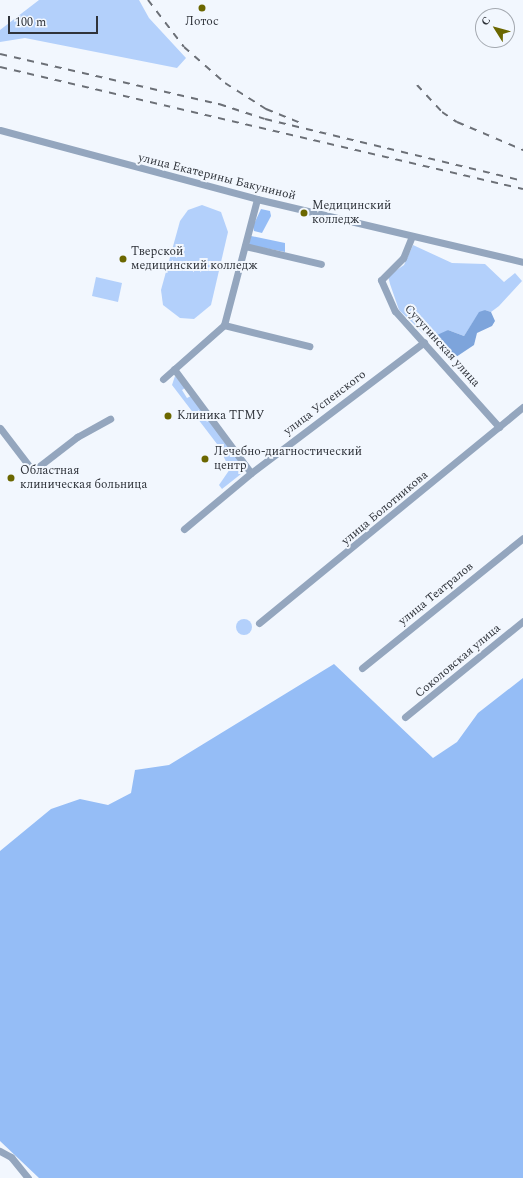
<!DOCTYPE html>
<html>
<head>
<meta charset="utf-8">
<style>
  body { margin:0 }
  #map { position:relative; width:523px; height:1178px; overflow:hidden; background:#f2f7fe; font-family:Spectral,serif }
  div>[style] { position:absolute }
  .green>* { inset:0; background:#b3d0fb }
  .round { border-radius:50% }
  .forest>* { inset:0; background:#95bdf6 }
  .water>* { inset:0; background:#7da4db }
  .minor>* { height:7px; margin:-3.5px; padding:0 3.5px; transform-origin:3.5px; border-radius:3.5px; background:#94a6be }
  .rail>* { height:2px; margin-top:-1px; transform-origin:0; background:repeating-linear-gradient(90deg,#6c7077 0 7px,transparent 0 14px) }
  .dots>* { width:11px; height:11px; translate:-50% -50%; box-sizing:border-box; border:2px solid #f2f7fe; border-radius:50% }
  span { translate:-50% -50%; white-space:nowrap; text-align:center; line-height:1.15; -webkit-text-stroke:4px #f2f7fe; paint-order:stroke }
  .poi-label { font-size:12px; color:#2f333a }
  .left { translate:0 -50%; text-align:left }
  .street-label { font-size:12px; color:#2f333a }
  .north { position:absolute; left:475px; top:8px; width:40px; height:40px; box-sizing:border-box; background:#f2f7fe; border:1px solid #a4a9b0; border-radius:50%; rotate:307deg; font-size:11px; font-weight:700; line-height:16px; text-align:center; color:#2f333a }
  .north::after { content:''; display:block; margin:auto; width:14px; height:18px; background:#6b6700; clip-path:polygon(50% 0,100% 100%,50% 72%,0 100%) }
  .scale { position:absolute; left:8px; top:16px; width:90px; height:18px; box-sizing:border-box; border:2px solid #2f333a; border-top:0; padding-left:5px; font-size:12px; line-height:14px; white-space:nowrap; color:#2f333a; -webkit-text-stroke:3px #f2f7fe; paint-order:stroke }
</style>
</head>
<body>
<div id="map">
  <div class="green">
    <i style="clip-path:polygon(39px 0,139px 0,149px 18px,186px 58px,177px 68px,25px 38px,0 42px,0 30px)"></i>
    <i style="clip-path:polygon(202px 205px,221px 212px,228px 232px,211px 305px,194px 319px,180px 318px,163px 305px,161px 290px,180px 221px,188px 210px)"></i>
    <i style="clip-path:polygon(413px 245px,452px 263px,485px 264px,504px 282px,515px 273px,522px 281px,499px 306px,491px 312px,485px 310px,475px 319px,464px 336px,448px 330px,433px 342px,399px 310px,390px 284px,388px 276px,404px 265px)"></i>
    <i style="clip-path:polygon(96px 277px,122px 283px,118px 302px,92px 296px)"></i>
    <i style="clip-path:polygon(175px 376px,185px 388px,182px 390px,187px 398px,191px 396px,246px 470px,222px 489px,219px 485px,230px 469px,217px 444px,172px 385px)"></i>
    <i class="round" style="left:236px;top:619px;width:16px;height:16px"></i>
  </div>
  <div class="forest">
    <i style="clip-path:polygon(261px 209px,270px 211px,271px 216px,262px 233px,254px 231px,253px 226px)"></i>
    <i style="clip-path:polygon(251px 236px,285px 243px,285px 252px,249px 245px)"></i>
    <i style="clip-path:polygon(334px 664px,433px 758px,457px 742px,478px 713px,523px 678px,523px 1178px,39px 1178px,0 1141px,0 851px,51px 809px,80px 799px,108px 805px,131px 793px,135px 770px,169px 765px)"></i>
  </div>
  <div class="water">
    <i style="clip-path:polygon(485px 310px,491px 312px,495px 321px,492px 326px,477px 333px,474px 345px,456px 357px,449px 356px,437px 335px,448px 330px,464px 336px,479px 312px)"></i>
  </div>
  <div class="minor">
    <i style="left:0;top:130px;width:266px;rotate:15deg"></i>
    <i style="left:257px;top:199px;width:273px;rotate:13.3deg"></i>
    <i style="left:412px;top:236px;width:24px;rotate:112deg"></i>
    <i style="left:403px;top:258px;width:31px;rotate:135deg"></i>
    <i style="left:381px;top:280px;width:34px;rotate:66deg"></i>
    <i style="left:395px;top:311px;width:156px;rotate:48.1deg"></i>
    <i style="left:245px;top:246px;width:78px;rotate:13.3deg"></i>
    <i style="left:224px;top:325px;width:88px;rotate:13.9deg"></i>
    <i style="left:174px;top:369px;width:129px;rotate:53.5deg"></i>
    <i style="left:163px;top:379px;width:81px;rotate:-41.5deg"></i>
    <i style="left:224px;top:325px;width:130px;rotate:-75.3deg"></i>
    <i style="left:0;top:428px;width:54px;rotate:52.5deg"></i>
    <i style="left:33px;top:471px;width:56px;rotate:-37.7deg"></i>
    <i style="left:77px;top:437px;width:38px;rotate:-29deg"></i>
    <i style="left:184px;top:529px;width:87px;rotate:-39.9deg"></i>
    <i style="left:251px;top:473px;width:217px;rotate:-37.1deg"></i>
    <i style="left:259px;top:623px;width:341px;rotate:-39.3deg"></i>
    <i style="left:362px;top:668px;width:207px;rotate:-38.9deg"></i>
    <i style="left:405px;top:717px;width:152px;rotate:-39.1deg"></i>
    <i style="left:0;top:1151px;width:13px;rotate:29deg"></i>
    <i style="left:11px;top:1157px;width:27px;rotate:51deg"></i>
  </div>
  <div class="rail">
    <i style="left:148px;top:0;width:59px;rotate:52.5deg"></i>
    <i style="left:184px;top:47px;width:55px;rotate:41.3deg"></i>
    <i style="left:225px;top:83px;width:49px;rotate:32.4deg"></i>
    <i style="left:266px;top:109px;width:37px;rotate:22deg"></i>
    <i style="left:0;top:54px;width:225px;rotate:12.9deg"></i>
    <i style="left:219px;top:104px;width:48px;rotate:18.1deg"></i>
    <i style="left:265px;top:119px;width:265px;rotate:13.5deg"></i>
    <i style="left:0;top:67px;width:537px;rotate:13.13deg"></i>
    <i style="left:417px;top:85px;width:37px;rotate:47deg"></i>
    <i style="left:442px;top:112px;width:18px;rotate:34deg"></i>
    <i style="left:457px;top:122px;width:72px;rotate:23deg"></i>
  </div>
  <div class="dots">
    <i style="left:202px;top:8px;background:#6b6700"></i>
    <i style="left:304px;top:213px;background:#6b6700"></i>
    <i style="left:123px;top:259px;background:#6b6700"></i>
    <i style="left:168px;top:416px;background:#6b6700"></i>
    <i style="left:205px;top:459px;background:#6b6700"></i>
    <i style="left:11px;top:478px;background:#6b6700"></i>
  </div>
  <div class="poi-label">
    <span style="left:202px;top:22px">Лотос</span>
    <span class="left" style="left:312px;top:213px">Медицинский<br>колледж</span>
    <span class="left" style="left:131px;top:259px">Тверской<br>медицинский колледж</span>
    <span class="left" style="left:177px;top:416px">Клиника ТГМУ</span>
    <span class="left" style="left:214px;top:459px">Лечебно-диагностический<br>центр</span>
    <span class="left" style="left:20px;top:478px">Областная<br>клиническая больница</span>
  </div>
  <div class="street-label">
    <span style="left:217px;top:177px;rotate:14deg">улица Екатерины Бакуниной</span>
    <span style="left:442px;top:346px;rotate:48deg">Сутугинская улица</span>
    <span style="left:325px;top:403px;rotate:-37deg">улица Успенского</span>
    <span style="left:385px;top:508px;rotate:-40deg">улица Болотникова</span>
    <span style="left:436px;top:594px;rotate:-39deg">улица Театралов</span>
    <span style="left:458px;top:661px;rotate:-40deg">Соколовская улица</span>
  </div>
  <div class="north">С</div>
  <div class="scale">100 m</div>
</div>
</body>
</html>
